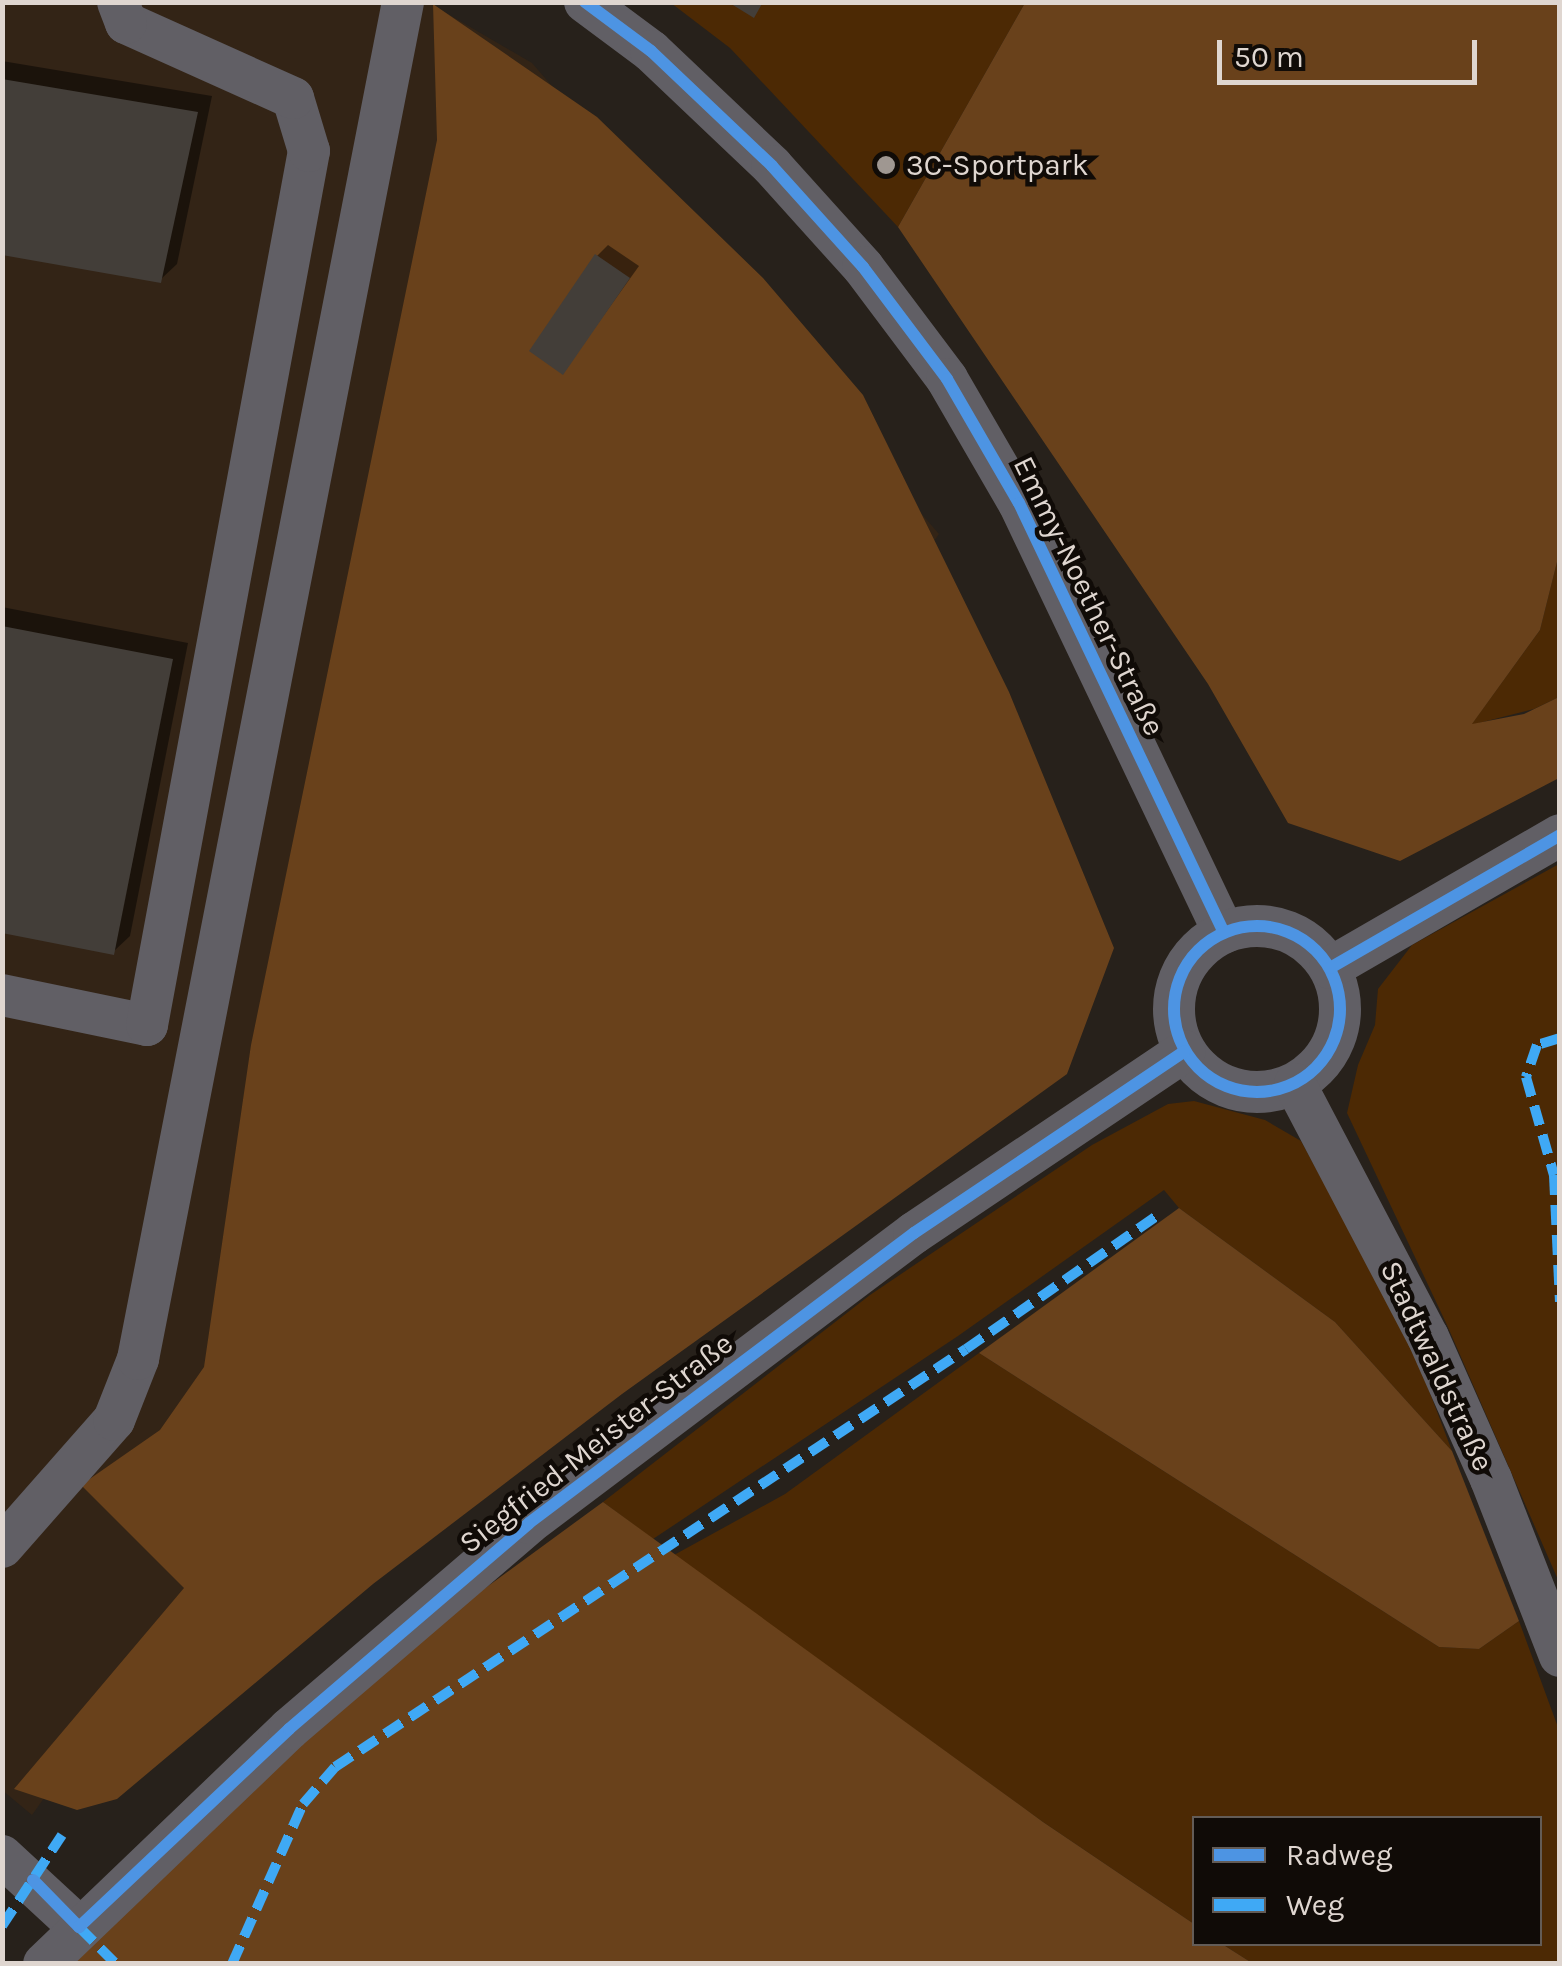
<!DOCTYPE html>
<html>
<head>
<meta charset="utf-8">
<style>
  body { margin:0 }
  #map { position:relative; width:1562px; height:1966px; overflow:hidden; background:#27211b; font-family:Karla,sans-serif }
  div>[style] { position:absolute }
  .built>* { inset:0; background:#332416 }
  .green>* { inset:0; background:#4c2904 }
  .forest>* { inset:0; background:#69411b }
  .shadow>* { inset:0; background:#0007 }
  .building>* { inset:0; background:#433e39 }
  .minor>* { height:42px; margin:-21px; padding:0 21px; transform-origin:21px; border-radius:21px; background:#615f65 }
  .minor>.ring { margin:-21px; padding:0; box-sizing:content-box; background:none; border:42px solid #615f65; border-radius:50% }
  .quiet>* { height:10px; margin-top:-5px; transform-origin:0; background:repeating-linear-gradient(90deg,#3fa9f5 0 20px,transparent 0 30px) }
  .cycleway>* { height:12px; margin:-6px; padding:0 6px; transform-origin:6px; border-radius:6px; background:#4d94e3 }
  .cycleway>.ring { margin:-6px; padding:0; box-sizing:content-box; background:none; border:12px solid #4d94e3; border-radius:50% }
  .dots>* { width:28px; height:28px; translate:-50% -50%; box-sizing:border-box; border:5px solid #100b07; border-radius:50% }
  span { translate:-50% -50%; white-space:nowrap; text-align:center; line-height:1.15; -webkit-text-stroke:9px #100b07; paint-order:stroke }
  .poi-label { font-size:30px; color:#dfd6d0 }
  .left { translate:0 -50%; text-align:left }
  .street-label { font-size:30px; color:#dfd6d0 }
  .frame { position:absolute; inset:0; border:5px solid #dfd6d0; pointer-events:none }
  .legend { position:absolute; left:1192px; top:1816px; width:350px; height:130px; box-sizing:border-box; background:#100b07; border:2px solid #635c57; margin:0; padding:12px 18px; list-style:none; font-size:30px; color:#dfd6d0 }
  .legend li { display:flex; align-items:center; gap:20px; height:50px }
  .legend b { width:50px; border:2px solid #635c57 }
  .scale { position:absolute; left:1217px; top:40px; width:260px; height:45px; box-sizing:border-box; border:5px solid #dfd6d0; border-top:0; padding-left:12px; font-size:30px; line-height:35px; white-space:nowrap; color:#dfd6d0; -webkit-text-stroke:8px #100b07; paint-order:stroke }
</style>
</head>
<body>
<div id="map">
  <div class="built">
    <i style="clip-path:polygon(2px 3px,429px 3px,532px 63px,939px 534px,32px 1815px,2px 1790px)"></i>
  </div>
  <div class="green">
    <i style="clip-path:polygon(671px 3px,1025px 3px,898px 227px,730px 48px)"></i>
    <i style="clip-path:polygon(1559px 554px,1559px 697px,1534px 709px,1471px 725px,1540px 630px)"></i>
    <i style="clip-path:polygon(1559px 864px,1559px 1582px,1447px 1325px,1347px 1113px,1358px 1065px,1375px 1025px,1378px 989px,1412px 945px)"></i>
    <i style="clip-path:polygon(1194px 1101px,1265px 1120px,1301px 1141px,1411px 1343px,1452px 1451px,1335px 1322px,1179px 1208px,1164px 1190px,958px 1336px,653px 1539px,603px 1502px,870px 1295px,1092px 1145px,1168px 1104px)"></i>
    <i style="clip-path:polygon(979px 1353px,1439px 1647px,1479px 1649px,1519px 1621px,1559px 1730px,1559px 1963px,1252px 1963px,1222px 1944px,1540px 1944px,1540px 1818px,1194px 1818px,1194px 1924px,1043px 1822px,674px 1555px,785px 1494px)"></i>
  </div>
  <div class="forest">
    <i style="clip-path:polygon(1025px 3px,1559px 3px,1559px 554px,1540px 630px,1472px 724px,1524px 714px,1559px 697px,1559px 778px,1400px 861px,1288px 823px,1208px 684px,898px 227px)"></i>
    <i style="clip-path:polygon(433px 4px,597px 117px,763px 278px,863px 395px,1009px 692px,1114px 948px,1067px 1074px,622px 1394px,373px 1584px,117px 1799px,77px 1810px,14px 1789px,184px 1588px,81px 1485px,160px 1430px,204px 1367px,251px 1045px,437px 140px)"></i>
    <i style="clip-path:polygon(1179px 1208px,1335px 1322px,1452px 1451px,1519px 1621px,1479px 1649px,1439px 1647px,979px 1353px)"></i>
    <i style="clip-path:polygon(603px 1502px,1043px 1822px,1194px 1924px,1194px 1944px,1222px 1944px,1252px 1963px,56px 1964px,436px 1624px)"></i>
  </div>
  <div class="shadow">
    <i style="clip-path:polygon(2px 61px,212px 96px,177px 264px,160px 280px,2px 252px)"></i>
    <i style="clip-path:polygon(608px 245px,639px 266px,563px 372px,597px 256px)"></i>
    <i style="clip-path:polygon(2px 607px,188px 643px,130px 936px,113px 952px,2px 930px)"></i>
  </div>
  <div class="building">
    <i style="clip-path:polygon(728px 2px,763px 2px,754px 18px)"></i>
    <i style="clip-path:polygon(2px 79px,198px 112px,161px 283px,2px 255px)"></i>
    <i style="clip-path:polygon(595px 254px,630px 278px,563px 375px,529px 351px)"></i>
    <i style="clip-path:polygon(2px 626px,173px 659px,114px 955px,2px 933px)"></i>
  </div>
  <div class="minor">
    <i style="left:585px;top:2px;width:82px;rotate:36.6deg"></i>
    <i style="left:651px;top:51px;width:167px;rotate:43.5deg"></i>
    <i style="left:772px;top:166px;width:136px;rotate:48deg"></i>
    <i style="left:863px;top:267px;width:140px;rotate:53.1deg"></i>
    <i style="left:947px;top:379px;width:143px;rotate:59.9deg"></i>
    <i style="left:1019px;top:503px;width:476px;rotate:64.5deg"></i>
    <i class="ring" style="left:1174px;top:926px;width:124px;height:124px"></i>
    <i style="left:1330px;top:968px;width:266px;rotate:-30deg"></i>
    <i style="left:2px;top:995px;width:148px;rotate:11.7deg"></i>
    <i style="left:147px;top:1025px;width:889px;rotate:-79.5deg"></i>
    <i style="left:309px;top:151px;width:55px;rotate:-106.8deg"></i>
    <i style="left:293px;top:98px;width:183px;rotate:-155.8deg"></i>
    <i style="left:126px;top:23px;width:22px;rotate:-111deg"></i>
    <i style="left:1295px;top:1084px;width:286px;rotate:62.3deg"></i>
    <i style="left:1428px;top:1337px;width:155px;rotate:66.1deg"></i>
    <i style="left:1491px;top:1479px;width:190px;rotate:68.7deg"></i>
    <i style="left:2px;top:1547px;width:169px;rotate:-48.6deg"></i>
    <i style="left:114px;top:1420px;width:66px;rotate:-68.5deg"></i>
    <i style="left:138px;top:1359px;width:1383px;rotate:-78.95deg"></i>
    <i style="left:2px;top:1856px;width:105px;rotate:42.7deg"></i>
    <i style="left:44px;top:1964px;width:339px;rotate:-43.8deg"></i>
    <i style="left:289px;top:1729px;width:316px;rotate:-40.6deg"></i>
    <i style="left:529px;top:1523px;width:482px;rotate:-37deg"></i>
    <i style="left:914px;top:1233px;width:326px;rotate:-33.9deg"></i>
  </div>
  <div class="quiet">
    <i style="left:1560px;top:1038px;width:24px;rotate:163deg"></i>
    <i style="left:1537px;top:1045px;width:34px;rotate:109deg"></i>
    <i style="left:1526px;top:1077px;width:102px;rotate:74.1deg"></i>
    <i style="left:1554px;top:1175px;width:127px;rotate:87.3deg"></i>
    <i style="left:2px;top:1926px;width:109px;rotate:-56.6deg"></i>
    <i style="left:79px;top:1927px;width:52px;rotate:45deg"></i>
    <i style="left:232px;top:1964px;width:175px;rotate:-66.1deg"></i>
    <i style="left:303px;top:1804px;width:49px;rotate:-49.1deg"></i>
    <i style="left:335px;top:1767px;width:757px;rotate:-33.52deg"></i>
    <i style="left:966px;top:1349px;width:233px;rotate:-34.9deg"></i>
  </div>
  <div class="cycleway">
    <i style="left:585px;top:2px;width:82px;rotate:36.6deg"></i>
    <i style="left:651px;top:51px;width:167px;rotate:43.5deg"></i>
    <i style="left:772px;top:166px;width:136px;rotate:48deg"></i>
    <i style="left:863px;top:267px;width:140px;rotate:53.1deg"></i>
    <i style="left:947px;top:379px;width:143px;rotate:59.9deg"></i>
    <i style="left:1019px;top:503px;width:476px;rotate:64.5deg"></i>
    <i class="ring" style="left:1174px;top:926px;width:154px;height:154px"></i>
    <i style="left:1330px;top:968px;width:266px;rotate:-30deg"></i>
    <i style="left:33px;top:1880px;width:66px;rotate:45.6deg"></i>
    <i style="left:79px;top:1927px;width:289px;rotate:-43.3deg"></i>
    <i style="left:289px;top:1729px;width:316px;rotate:-40.6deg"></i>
    <i style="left:529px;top:1523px;width:482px;rotate:-37deg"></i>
    <i style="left:914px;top:1233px;width:326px;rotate:-33.9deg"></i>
  </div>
  <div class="dots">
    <i style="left:886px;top:165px;background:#9f9791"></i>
  </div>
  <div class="poi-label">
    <span class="left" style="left:906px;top:165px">3C-Sportpark</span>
  </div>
  <div class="street-label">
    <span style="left:1089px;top:596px;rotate:64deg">Emmy-Noether-Straße</span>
    <span style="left:1437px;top:1366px;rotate:65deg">Stadtwaldstraße</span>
    <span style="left:596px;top:1443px;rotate:-38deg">Siegfried-Meister-Straße</span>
  </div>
  <div class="frame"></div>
  <ul class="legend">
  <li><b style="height:12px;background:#4d94e3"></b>Radweg</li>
  <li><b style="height:12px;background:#3fa9f5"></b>Weg</li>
  </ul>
  <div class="scale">50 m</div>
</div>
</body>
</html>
